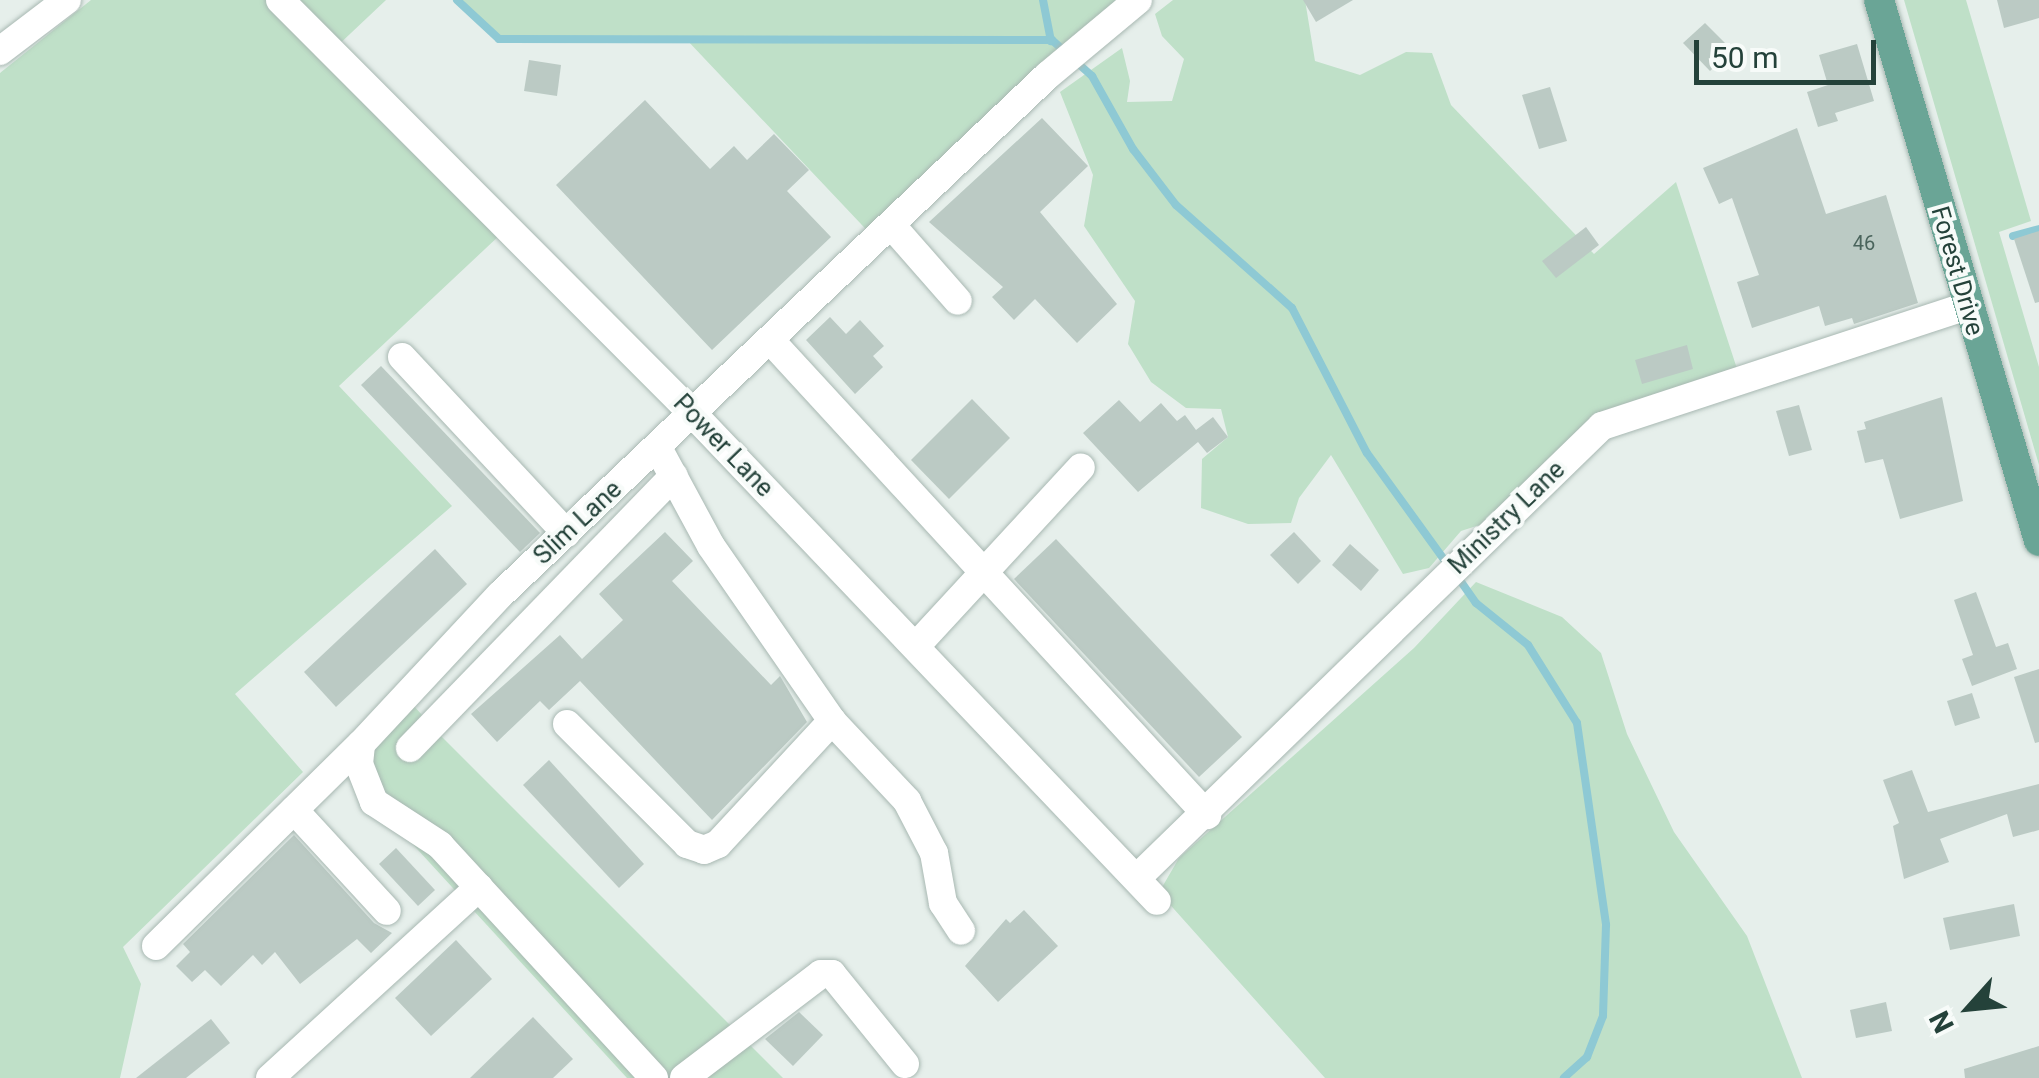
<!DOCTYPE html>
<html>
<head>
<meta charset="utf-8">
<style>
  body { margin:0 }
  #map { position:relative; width:2039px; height:1078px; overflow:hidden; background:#e6efeb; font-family:Roboto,sans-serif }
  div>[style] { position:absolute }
  .green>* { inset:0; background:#bfe0c8 }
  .stream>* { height:8px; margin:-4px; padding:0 4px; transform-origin:4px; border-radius:4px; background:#8ec9d4 }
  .building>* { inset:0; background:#bbcac4 }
  .roads { filter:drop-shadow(0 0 2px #a8b8b2) drop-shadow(0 0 2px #a8b8b2) }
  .minor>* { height:28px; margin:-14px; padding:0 14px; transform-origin:14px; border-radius:14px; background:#fff }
  .major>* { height:30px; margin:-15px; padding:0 15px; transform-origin:15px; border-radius:15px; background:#6aa596 }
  span { translate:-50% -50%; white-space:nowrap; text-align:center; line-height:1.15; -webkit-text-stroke:8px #f7fbf9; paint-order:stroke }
  .number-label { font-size:20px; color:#4a645c }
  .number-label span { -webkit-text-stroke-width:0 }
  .street-label { font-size:25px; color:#24423a }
  .north { position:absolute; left:1919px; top:958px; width:100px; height:100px; -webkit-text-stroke:8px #f7fbf9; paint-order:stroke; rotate:243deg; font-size:28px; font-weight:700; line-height:40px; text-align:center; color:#24423a }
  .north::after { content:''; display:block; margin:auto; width:35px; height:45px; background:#24423a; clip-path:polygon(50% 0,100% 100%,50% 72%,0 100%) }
  .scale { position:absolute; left:1694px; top:40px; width:182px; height:45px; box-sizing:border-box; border:5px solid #24423a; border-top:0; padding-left:12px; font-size:30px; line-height:35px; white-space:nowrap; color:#24423a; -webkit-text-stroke:8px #f7fbf9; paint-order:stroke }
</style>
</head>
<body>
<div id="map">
  <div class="green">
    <i style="clip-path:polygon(91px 0,386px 0,333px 50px,501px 234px,339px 386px,452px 506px,235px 694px,303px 772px,123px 947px,141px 984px,120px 1078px,0 1078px,0 73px)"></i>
    <i style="clip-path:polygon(458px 0,1138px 0,878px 242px,686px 39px,499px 39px)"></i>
    <i style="clip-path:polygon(1173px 0,1305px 0,1315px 61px,1360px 75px,1406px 52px,1432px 53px,1451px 105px,1594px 254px,1676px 182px,1741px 381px,1602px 426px,1510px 515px,1461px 531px,1429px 568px,1403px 574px,1331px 455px,1299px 498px,1291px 523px,1248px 524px,1201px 508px,1202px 459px,1228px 437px,1221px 409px,1186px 408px,1151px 382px,1128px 344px,1135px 301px,1084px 226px,1093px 175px,1060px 92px,1122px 48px,1130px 81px,1127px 102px,1172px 101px,1184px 59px,1162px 36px,1155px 14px)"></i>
    <i style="clip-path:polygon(1904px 0,1966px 0,2031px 221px,1999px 232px,2039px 367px,2039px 465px)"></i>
    <i style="clip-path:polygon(1476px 582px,1562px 617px,1601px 653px,1627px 734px,1674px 832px,1747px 936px,1802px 1078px,1325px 1078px,1165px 899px,1161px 889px,1179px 858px,1414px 648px)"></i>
    <i style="clip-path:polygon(403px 694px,441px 736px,783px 1078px,627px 1078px,374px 802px,361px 744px)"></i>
  </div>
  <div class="stream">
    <i style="left:457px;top:0;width:57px;rotate:42.9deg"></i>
    <i style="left:499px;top:39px;width:553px;rotate:0.1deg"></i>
    <i style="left:1052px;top:40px;width:54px;rotate:42deg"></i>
    <i style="left:1092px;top:76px;width:84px;rotate:60.7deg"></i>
    <i style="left:1133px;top:149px;width:71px;rotate:52.5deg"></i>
    <i style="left:1176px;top:205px;width:155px;rotate:41.6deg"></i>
    <i style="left:1292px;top:308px;width:163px;rotate:62.7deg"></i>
    <i style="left:1367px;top:453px;width:138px;rotate:54.1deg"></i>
    <i style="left:1043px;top:0;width:42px;rotate:79deg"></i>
    <i style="left:2013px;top:236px;width:27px;rotate:-15deg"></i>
    <i style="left:1457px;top:576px;width:33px;rotate:55deg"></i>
    <i style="left:1476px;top:603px;width:67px;rotate:38.9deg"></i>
    <i style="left:1528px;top:645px;width:92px;rotate:57.9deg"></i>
    <i style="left:1577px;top:723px;width:204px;rotate:81.8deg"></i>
    <i style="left:1606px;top:925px;width:91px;rotate:91.9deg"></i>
    <i style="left:1603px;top:1016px;width:44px;rotate:111.3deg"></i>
    <i style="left:1587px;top:1057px;width:31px;rotate:138deg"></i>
  </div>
  <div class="building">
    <i style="clip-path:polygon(1303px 0,1353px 0,1316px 22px)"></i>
    <i style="clip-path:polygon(1997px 0,2039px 0,2039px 18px,2004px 28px)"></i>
    <i style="clip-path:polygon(1705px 23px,1732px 50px,1710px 71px,1683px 43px)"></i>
    <i style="clip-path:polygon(1857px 44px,1874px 101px,1835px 113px,1838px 121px,1818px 127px,1807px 92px,1828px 85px,1819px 55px)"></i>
    <i style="clip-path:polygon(529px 60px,561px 65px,557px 96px,524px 91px)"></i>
    <i style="clip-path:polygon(1550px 87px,1567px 141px,1539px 149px,1522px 95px)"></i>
    <i style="clip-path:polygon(645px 100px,710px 169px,734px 146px,747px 160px,774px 134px,809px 170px,787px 191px,831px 237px,712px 350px,556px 185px)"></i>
    <i style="clip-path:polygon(1042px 118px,1088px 166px,1040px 212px,1117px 304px,1077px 343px,1035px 299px,1014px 320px,992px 297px,1003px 287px,929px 222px)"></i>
    <i style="clip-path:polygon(1797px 128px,1826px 214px,1886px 195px,1918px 303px,1854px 324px,1852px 318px,1825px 326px,1819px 306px,1752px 328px,1737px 282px,1759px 275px,1732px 198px,1719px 204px,1703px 168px)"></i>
    <i style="clip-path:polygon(1586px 227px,1599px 245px,1556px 278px,1542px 261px)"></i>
    <i style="clip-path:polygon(2039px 231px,2039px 302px,2035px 303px,2014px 239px)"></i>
    <i style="clip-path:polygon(830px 317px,846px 334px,860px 320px,884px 346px,873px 356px,883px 367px,855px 394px,806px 340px)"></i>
    <i style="clip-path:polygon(1687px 345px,1693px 369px,1642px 384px,1635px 360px)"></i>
    <i style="clip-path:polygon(381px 366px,540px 533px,520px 552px,361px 385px)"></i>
    <i style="clip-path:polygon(1942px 397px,1963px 501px,1900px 519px,1883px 459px,1865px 463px,1857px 431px,1866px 429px,1864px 422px)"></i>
    <i style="clip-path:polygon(972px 399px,1010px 438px,949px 499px,911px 460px)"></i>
    <i style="clip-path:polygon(1119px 400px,1140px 422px,1161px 403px,1177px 421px,1185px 415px,1196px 430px,1213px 417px,1228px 437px,1207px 453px,1198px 442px,1138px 492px,1083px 433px)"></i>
    <i style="clip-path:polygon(1799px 405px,1812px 450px,1789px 456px,1776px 411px)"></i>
    <i style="clip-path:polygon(665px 532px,693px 561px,672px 581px,771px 685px,780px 676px,807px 722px,712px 820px,580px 681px,549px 710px,540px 701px,497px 742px,471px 714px,560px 635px,582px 659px,623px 620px,599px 594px)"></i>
    <i style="clip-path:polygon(1294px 532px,1321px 561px,1298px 584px,1270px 555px)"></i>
    <i style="clip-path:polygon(1056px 539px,1242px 737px,1199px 777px,1014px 579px)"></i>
    <i style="clip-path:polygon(1350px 544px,1379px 570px,1361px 591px,1332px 565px)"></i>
    <i style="clip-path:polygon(435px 549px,467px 584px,336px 707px,304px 672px)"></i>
    <i style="clip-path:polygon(1976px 592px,1996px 647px,2008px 643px,2017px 669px,1972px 686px,1962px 659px,1973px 655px,1954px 600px)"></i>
    <i style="clip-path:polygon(2039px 669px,2039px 742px,2035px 743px,2014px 677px)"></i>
    <i style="clip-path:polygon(1972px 693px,1980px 718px,1955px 726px,1947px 701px)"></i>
    <i style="clip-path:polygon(549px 760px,644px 864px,619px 888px,523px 785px)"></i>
    <i style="clip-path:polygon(1912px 770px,1928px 812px,2039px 784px,2039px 830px,2013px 837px,2007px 814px,1940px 839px,1949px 862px,1904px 879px,1893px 826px,1899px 823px,1883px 780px)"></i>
    <i style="clip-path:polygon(294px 835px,374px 923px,392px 933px,371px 953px,357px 939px,300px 984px,275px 952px,262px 965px,253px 955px,221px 986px,205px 970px,192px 982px,176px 966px,190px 952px,183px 944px)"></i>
    <i style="clip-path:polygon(396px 848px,435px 890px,418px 906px,379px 864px)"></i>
    <i style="clip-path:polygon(2014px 904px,2020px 936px,1950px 950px,1943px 918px)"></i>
    <i style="clip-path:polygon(1024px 910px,1058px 946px,998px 1002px,965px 966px,1006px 919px,1010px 923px)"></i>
    <i style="clip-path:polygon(456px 940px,492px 979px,431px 1036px,395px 998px)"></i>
    <i style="clip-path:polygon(1886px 1002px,1892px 1031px,1856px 1038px,1850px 1010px)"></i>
    <i style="clip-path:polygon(799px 1012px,823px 1035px,793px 1066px,765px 1039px)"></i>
    <i style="clip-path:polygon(533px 1017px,573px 1059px,553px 1078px,470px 1078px)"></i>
    <i style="clip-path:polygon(211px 1019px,230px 1043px,186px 1078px,136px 1078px)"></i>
    <i style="clip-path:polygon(2039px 1046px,2039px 1078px,1965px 1078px,1964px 1069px)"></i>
  </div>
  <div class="roads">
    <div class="minor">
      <i style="left:280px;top:0;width:586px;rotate:45.07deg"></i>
      <i style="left:694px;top:415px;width:671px;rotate:46.39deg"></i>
      <i style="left:0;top:51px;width:84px;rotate:-37.3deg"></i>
      <i style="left:893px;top:227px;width:98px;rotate:48.7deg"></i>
      <i style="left:772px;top:342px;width:643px;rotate:47.4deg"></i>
      <i style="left:402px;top:357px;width:241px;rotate:47deg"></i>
      <i style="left:658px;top:448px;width:111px;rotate:61.6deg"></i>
      <i style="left:711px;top:546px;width:213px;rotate:55.3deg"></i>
      <i style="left:832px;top:721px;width:110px;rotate:46.8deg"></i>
      <i style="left:907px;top:801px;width:59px;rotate:62.6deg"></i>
      <i style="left:934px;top:853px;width:51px;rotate:79.8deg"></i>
      <i style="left:943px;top:903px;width:33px;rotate:57deg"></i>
      <i style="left:916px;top:646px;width:243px;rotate:-47.3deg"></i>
      <i style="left:567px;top:724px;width:170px;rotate:45deg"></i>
      <i style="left:687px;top:844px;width:18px;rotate:19deg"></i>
      <i style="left:704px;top:850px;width:15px;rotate:-23deg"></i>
      <i style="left:718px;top:844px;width:168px;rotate:-47.2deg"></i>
      <i style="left:410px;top:748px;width:379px;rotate:-45.9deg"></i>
      <i style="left:294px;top:810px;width:137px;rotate:47.4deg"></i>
      <i style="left:1138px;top:877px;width:647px;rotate:-44.19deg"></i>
      <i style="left:1602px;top:426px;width:383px;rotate:-18.2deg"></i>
      <i style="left:156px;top:946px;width:288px;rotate:-44.6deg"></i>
      <i style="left:270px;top:1078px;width:283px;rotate:-42.4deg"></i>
      <i style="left:654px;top:1078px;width:316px;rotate:-132.6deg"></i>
      <i style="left:440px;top:845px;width:79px;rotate:-146.9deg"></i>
      <i style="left:374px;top:802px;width:41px;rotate:-111.5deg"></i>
      <i style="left:359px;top:764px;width:20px;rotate:-84deg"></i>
      <i style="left:361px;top:744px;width:204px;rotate:-47deg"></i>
      <i style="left:500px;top:595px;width:755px;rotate:-43.5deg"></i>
      <i style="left:1048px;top:75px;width:117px;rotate:-39.8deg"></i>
      <i style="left:684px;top:1078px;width:172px;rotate:-37.2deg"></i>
      <i style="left:821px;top:974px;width:11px"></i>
      <i style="left:832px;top:974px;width:116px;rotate:51deg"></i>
    </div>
    <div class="major">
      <i style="left:1879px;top:0;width:564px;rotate:73.52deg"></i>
    </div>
  </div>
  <div class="number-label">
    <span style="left:1864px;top:243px">46</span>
  </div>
  <div class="street-label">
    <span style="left:1957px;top:271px;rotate:74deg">Forest Drive</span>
    <span style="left:723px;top:446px;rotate:46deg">Power Lane</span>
    <span style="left:1507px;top:518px;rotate:-44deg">Ministry Lane</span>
    <span style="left:578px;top:523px;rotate:-43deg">Slim Lane</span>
  </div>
  <div class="north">N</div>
  <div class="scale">50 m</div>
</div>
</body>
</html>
